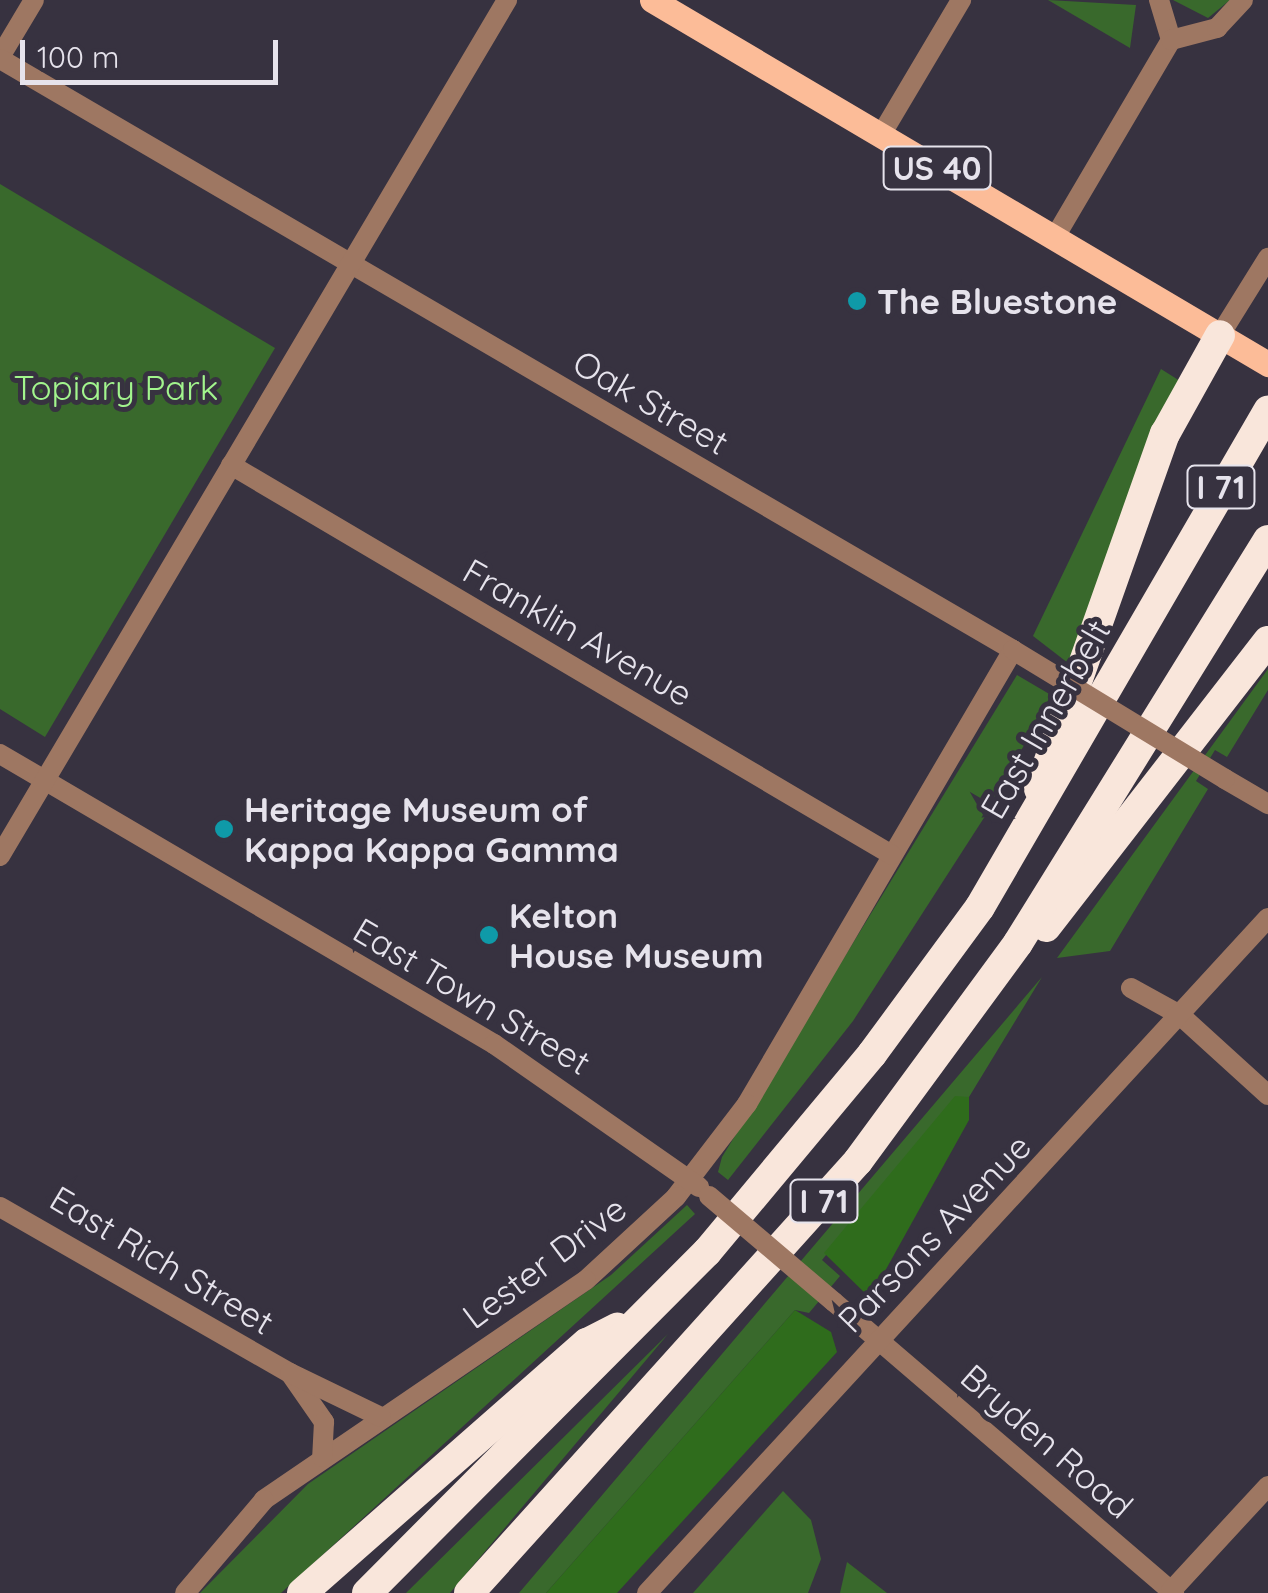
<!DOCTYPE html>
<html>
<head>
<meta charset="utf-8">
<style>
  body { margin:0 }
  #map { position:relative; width:1268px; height:1593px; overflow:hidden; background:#373240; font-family:Quicksand,sans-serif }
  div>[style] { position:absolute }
  .green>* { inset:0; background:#39692c }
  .forest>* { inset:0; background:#2f6c1c }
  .minor>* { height:20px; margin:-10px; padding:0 10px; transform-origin:10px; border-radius:10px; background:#9e7762 }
  .major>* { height:25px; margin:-12.5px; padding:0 12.5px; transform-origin:12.5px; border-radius:12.5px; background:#fcbc98 }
  .highway>* { height:30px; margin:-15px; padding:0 15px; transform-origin:15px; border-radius:15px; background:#f9e6db }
  .minor-bridge>* { height:20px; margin:-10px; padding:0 10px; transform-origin:10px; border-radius:10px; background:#9e7762 }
  .dots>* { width:28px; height:28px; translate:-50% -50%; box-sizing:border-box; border:5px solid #373240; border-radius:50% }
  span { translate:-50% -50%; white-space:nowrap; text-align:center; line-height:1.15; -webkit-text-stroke:10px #373240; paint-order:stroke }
  .shield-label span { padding:2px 8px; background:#373240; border:2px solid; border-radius:8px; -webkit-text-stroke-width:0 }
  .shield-label { font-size:32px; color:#e6e3ec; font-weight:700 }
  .poi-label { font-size:35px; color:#e6e3ec; font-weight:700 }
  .left { translate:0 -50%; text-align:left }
  .park-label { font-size:35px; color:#a2f58d }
  .street-label { font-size:35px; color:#e6e3ec }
  .scale { position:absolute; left:20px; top:40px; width:258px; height:45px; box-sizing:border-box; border:5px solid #e6e3ec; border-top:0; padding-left:12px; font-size:30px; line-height:35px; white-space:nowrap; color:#e6e3ec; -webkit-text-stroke:8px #373240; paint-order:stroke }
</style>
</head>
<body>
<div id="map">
  <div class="green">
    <i style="clip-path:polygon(1048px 0,1136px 5px,1130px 48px)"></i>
    <i style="clip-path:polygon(1173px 0,1230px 0,1208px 18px)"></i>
    <i style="clip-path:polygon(0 184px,275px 348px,45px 737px,0 709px)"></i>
    <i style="clip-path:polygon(1161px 369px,1180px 381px,1068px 663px,1033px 636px)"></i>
    <i style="clip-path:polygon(1268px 669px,1268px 690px,1227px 757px,1215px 750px,1196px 781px,1208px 789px,1110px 951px,1057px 958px)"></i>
    <i style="clip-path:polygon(1017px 675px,1051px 695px,989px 810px,853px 1021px,728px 1180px,718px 1172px,722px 1157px)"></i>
    <i style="clip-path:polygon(1042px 977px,969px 1097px,955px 1097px,822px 1260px,840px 1276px,809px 1313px,795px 1310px,546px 1593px,519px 1593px)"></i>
    <i style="clip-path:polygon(687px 1205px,695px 1214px,281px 1593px,200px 1593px,308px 1484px,611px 1275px)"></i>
    <i style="clip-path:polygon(668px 1334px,450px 1593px,406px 1593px)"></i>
    <i style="clip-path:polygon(783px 1491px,811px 1520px,821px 1559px,808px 1593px,693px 1593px)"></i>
    <i style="clip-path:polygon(847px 1562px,887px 1593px,840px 1593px)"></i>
  </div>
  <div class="forest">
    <i style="clip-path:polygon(955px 1096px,969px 1097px,969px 1120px,870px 1298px,824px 1253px)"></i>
    <i style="clip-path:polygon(795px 1310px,831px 1332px,837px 1352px,617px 1593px,546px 1593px)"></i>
  </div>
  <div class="minor">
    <i style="left:1159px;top:0;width:42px;rotate:73.3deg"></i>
    <i style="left:0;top:57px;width:66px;rotate:-59.2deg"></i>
    <i style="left:0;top:59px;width:1173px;rotate:30.26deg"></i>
    <i style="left:1013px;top:650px;width:526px;rotate:120.37deg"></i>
    <i style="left:747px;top:1104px;width:117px;rotate:127.4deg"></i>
    <i style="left:676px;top:1197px;width:122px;rotate:137.3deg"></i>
    <i style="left:586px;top:1280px;width:390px;rotate:145.7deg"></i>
    <i style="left:264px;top:1500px;width:122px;rotate:130.3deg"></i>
    <i style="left:881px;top:135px;width:157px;rotate:-59.3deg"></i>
    <i style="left:1055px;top:237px;width:229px;rotate:-59.5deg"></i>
    <i style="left:1171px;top:40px;width:48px;rotate:-14.6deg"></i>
    <i style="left:1217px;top:28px;width:38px;rotate:-47deg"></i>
    <i style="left:1220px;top:335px;width:91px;rotate:-58.1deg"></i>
    <i style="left:231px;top:465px;width:767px;rotate:30.54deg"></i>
    <i style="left:0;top:754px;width:573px;rotate:30.41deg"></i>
    <i style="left:494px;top:1044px;width:250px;rotate:34.9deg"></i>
    <i style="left:1225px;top:779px;width:50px;rotate:30.2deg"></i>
    <i style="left:0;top:856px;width:995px;rotate:-59.36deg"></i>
    <i style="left:1131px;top:988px;width:56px;rotate:28.9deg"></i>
    <i style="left:1180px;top:1015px;width:119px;rotate:42.3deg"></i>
    <i style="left:0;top:1207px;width:334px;rotate:29.8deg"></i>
    <i style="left:290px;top:1373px;width:60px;rotate:55.2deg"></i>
    <i style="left:324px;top:1422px;width:35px;rotate:93deg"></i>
    <i style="left:834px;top:1302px;width:448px;rotate:40.6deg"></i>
    <i style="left:290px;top:1373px;width:101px;rotate:25.8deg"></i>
    <i style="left:1171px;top:1591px;width:143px;rotate:-47.3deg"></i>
    <i style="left:647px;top:1593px;width:917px;rotate:-47.39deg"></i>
  </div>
  <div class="major">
    <i style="left:652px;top:0;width:716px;rotate:30.58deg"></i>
  </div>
  <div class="highway">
    <i style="left:1039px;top:789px;width:377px;rotate:-70.5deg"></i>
    <i style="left:1165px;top:434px;width:113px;rotate:-60.9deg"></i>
    <i style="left:1046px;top:927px;width:362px;rotate:-52.2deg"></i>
    <i style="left:302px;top:1593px;width:379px;rotate:-41.3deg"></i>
    <i style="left:587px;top:1343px;width:34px;rotate:-27deg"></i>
    <i style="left:367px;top:1593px;width:482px;rotate:-45.1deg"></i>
    <i style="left:707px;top:1252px;width:258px;rotate:-50.2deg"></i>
    <i style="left:872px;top:1054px;width:182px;rotate:-53.7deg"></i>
    <i style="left:980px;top:907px;width:574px;rotate:-59.86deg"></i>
    <i style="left:469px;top:1593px;width:581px;rotate:-48deg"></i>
    <i style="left:858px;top:1161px;width:270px;rotate:-53.7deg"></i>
    <i style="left:1018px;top:943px;width:474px;rotate:-58.2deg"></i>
  </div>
  <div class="minor-bridge">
    <i style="left:1013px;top:650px;width:248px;rotate:31.3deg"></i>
    <i style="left:709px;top:1196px;width:164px;rotate:40.3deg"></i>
  </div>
  <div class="dots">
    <i style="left:857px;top:301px;background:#0f9aa8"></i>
    <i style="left:224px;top:829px;background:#0f9aa8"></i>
    <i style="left:489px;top:935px;background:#0f9aa8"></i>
  </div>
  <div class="shield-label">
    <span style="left:937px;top:168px">US 40</span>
    <span style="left:1221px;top:487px">I 71</span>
    <span style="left:824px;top:1201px">I 71</span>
  </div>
  <div class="poi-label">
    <span class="left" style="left:877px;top:301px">The Bluestone</span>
    <span class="left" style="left:244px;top:829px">Heritage Museum of<br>Kappa Kappa Gamma</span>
    <span class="left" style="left:509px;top:935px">Kelton<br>House Museum</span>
  </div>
  <div class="park-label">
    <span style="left:116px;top:387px">Topiary Park</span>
  </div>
  <div class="street-label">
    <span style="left:651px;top:402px;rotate:30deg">Oak Street</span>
    <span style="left:578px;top:632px;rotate:30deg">Franklin Avenue</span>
    <span style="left:1045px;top:719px;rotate:-60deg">East Innerbelt</span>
    <span style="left:472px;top:996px;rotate:31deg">East Town Street</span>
    <span style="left:934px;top:1233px;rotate:-46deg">Parsons Avenue</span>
    <span style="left:162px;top:1260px;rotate:31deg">East Rich Street</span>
    <span style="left:544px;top:1262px;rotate:-37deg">Lester Drive</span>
    <span style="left:1047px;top:1441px;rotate:41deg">Bryden Road</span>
  </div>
  <div class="scale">100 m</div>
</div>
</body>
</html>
